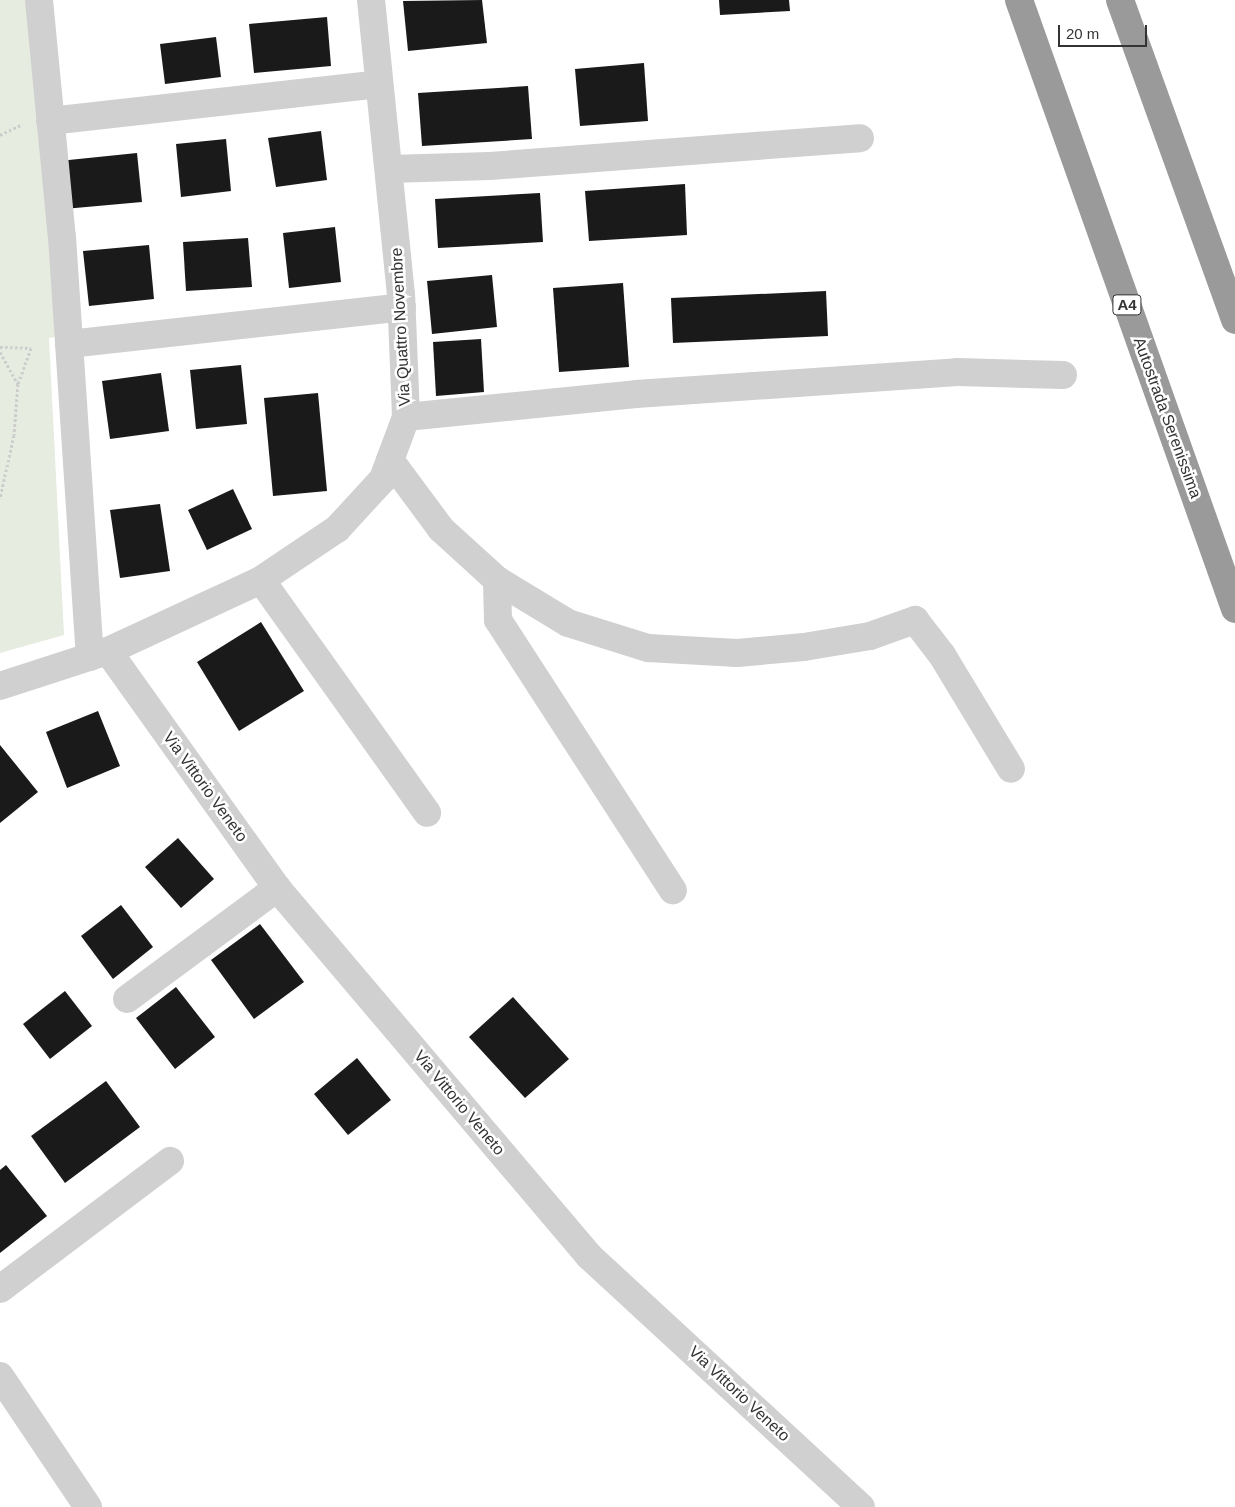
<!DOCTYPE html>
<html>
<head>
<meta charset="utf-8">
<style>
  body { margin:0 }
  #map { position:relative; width:1235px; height:1507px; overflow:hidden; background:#fff; font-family:Arial,sans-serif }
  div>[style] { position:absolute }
  .green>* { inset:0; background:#e6ecdf }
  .building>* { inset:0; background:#1a1a1a }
  .path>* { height:3px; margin-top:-1.5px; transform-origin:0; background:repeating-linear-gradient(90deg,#cdcdcd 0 2.5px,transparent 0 5px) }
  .minor>* { height:28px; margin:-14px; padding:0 14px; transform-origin:14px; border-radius:14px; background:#d0d0d0 }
  .highway>* { height:28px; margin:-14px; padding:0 14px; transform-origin:14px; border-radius:14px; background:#9a9a9a }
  span { translate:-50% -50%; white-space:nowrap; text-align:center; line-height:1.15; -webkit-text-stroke:5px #fff; paint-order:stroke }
  .shield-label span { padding:1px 4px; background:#fff; border:1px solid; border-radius:4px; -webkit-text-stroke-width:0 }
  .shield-label { font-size:15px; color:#333; font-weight:700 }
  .street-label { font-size:16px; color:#333 }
  .scale { position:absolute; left:1058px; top:25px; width:89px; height:22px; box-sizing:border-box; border:2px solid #333; border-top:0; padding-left:6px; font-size:15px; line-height:18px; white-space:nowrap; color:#333; -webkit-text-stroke:4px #fff; paint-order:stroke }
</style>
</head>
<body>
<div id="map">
  <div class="green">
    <i style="clip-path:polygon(0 0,29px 0,59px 336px,49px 338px,64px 635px,0 653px)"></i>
  </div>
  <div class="building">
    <i style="clip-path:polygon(482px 0,487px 43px,408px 51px,403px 1px)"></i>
    <i style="clip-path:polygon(719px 0,789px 0,790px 11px,720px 15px)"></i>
    <i style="clip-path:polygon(327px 17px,331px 66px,254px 73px,249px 24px)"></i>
    <i style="clip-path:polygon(216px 37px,221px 77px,165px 84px,160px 44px)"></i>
    <i style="clip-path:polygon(644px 63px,648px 121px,580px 126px,575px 69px)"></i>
    <i style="clip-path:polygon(528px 86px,532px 139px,422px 146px,418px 93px)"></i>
    <i style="clip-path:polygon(321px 131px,327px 180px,276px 187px,268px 138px)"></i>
    <i style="clip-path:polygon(226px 139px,231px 191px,181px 197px,176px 144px)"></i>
    <i style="clip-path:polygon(137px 153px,142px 202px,64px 209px,59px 161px)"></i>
    <i style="clip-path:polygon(685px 184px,687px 235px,589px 241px,585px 191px)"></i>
    <i style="clip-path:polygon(540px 193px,543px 242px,438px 248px,435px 199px)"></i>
    <i style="clip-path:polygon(335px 227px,341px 282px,289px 288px,283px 233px)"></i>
    <i style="clip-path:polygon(248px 238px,252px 287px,186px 291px,183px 242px)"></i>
    <i style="clip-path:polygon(149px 245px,154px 299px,89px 306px,83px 251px)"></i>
    <i style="clip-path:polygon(492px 275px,497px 327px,432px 334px,427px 281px)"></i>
    <i style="clip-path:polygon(623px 283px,629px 367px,559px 372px,553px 288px)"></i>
    <i style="clip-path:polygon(826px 291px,828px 336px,673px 343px,671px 298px)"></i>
    <i style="clip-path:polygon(481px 339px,484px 392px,436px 396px,433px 342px)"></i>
    <i style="clip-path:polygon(241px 365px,247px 424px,196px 429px,190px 370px)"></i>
    <i style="clip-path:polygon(161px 373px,169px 431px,110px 439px,102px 381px)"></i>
    <i style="clip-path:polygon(318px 393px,327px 491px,273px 496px,264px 398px)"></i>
    <i style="clip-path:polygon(233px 489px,252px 529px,207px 550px,188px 510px)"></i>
    <i style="clip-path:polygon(160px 504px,170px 571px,120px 578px,110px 510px)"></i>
    <i style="clip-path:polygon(261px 622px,304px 691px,239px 731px,197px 662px)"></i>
    <i style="clip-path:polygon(98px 711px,120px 766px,67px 788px,46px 732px)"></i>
    <i style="clip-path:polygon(0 745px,38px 792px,0 823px)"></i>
    <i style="clip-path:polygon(178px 838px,214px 879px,181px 908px,145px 867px)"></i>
    <i style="clip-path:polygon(121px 905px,153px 947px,113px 979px,81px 936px)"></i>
    <i style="clip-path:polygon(260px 924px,304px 982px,254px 1019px,211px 960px)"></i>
    <i style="clip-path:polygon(176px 987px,215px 1037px,175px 1069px,136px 1018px)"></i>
    <i style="clip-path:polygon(65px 991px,92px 1026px,50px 1059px,23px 1024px)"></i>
    <i style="clip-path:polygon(513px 997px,569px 1059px,525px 1098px,469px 1037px)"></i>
    <i style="clip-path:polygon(357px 1058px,391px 1100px,348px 1135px,314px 1094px)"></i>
    <i style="clip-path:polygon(106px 1081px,140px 1127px,65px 1183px,31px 1136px)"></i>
    <i style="clip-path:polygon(6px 1165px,47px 1216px,0 1253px,0 1170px)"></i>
  </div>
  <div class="path">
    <i style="left:0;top:135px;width:25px;rotate:-26deg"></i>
    <i style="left:0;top:347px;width:31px;rotate:2deg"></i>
    <i style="left:31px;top:348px;width:38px;rotate:110deg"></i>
    <i style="left:0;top:352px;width:37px;rotate:61deg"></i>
    <i style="left:18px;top:384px;width:51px;rotate:94.5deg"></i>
    <i style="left:14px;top:435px;width:65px;rotate:102.5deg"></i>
  </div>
  <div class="minor">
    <i style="left:39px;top:0;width:238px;rotate:84.5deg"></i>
    <i style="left:62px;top:237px;width:421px;rotate:86.2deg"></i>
    <i style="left:50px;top:121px;width:331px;rotate:-6.4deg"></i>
    <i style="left:389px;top:169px;width:101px;rotate:-1.7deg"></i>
    <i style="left:490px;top:166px;width:371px;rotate:-4.3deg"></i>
    <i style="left:69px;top:344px;width:335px;rotate:-6.3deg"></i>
    <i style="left:406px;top:417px;width:231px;rotate:-5.7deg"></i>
    <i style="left:636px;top:394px;width:322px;rotate:-3.9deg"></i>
    <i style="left:957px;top:372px;width:106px;rotate:1.6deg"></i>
    <i style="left:390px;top:460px;width:86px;rotate:53.5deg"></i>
    <i style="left:441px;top:529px;width:76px;rotate:42.3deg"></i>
    <i style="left:497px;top:580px;width:83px;rotate:31.2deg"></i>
    <i style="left:568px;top:623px;width:84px;rotate:17.4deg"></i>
    <i style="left:648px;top:648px;width:89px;rotate:3.2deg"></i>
    <i style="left:737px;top:653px;width:67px;rotate:-5.1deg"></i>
    <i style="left:804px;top:647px;width:67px;rotate:-9.5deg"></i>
    <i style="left:870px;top:636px;width:48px;rotate:-19.6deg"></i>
    <i style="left:915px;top:620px;width:44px;rotate:52.4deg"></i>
    <i style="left:942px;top:655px;width:133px;rotate:58.8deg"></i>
    <i style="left:261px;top:580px;width:286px;rotate:54.5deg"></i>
    <i style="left:497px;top:580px;width:40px;rotate:88.6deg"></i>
    <i style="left:498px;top:620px;width:322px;rotate:57.1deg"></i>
    <i style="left:108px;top:651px;width:291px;rotate:54.5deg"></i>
    <i style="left:277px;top:888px;width:482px;rotate:49.7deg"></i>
    <i style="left:589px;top:1256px;width:370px;rotate:42.7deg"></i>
    <i style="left:0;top:686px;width:114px;rotate:-18deg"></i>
    <i style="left:108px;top:651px;width:169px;rotate:-24.9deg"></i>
    <i style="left:261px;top:580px;width:92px;rotate:-33.9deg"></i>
    <i style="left:337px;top:529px;width:68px;rotate:-47.4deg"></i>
    <i style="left:383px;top:479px;width:66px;rotate:-69.6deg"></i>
    <i style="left:406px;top:417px;width:122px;rotate:-92.3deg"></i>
    <i style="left:401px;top:295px;width:297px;rotate:-95.8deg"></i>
    <i style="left:127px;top:999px;width:187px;rotate:-36.5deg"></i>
    <i style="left:0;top:1289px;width:213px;rotate:-37deg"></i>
    <i style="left:0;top:1376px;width:158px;rotate:56.1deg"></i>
  </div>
  <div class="highway">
    <i style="left:1019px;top:0;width:646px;rotate:70.47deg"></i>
    <i style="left:1120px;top:0;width:340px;rotate:70.2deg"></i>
  </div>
  <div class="shield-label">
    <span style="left:1127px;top:305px">A4</span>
  </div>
  <div class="street-label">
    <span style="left:401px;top:327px;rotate:-93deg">Via Quattro Novembre</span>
    <span style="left:1167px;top:418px;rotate:70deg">Autostrada Serenissima</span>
    <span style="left:205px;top:787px;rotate:54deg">Via Vittorio Veneto</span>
    <span style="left:459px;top:1103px;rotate:50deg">Via Vittorio Veneto</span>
    <span style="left:739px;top:1394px;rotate:43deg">Via Vittorio Veneto</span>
  </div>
  <div class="scale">20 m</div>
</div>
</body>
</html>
